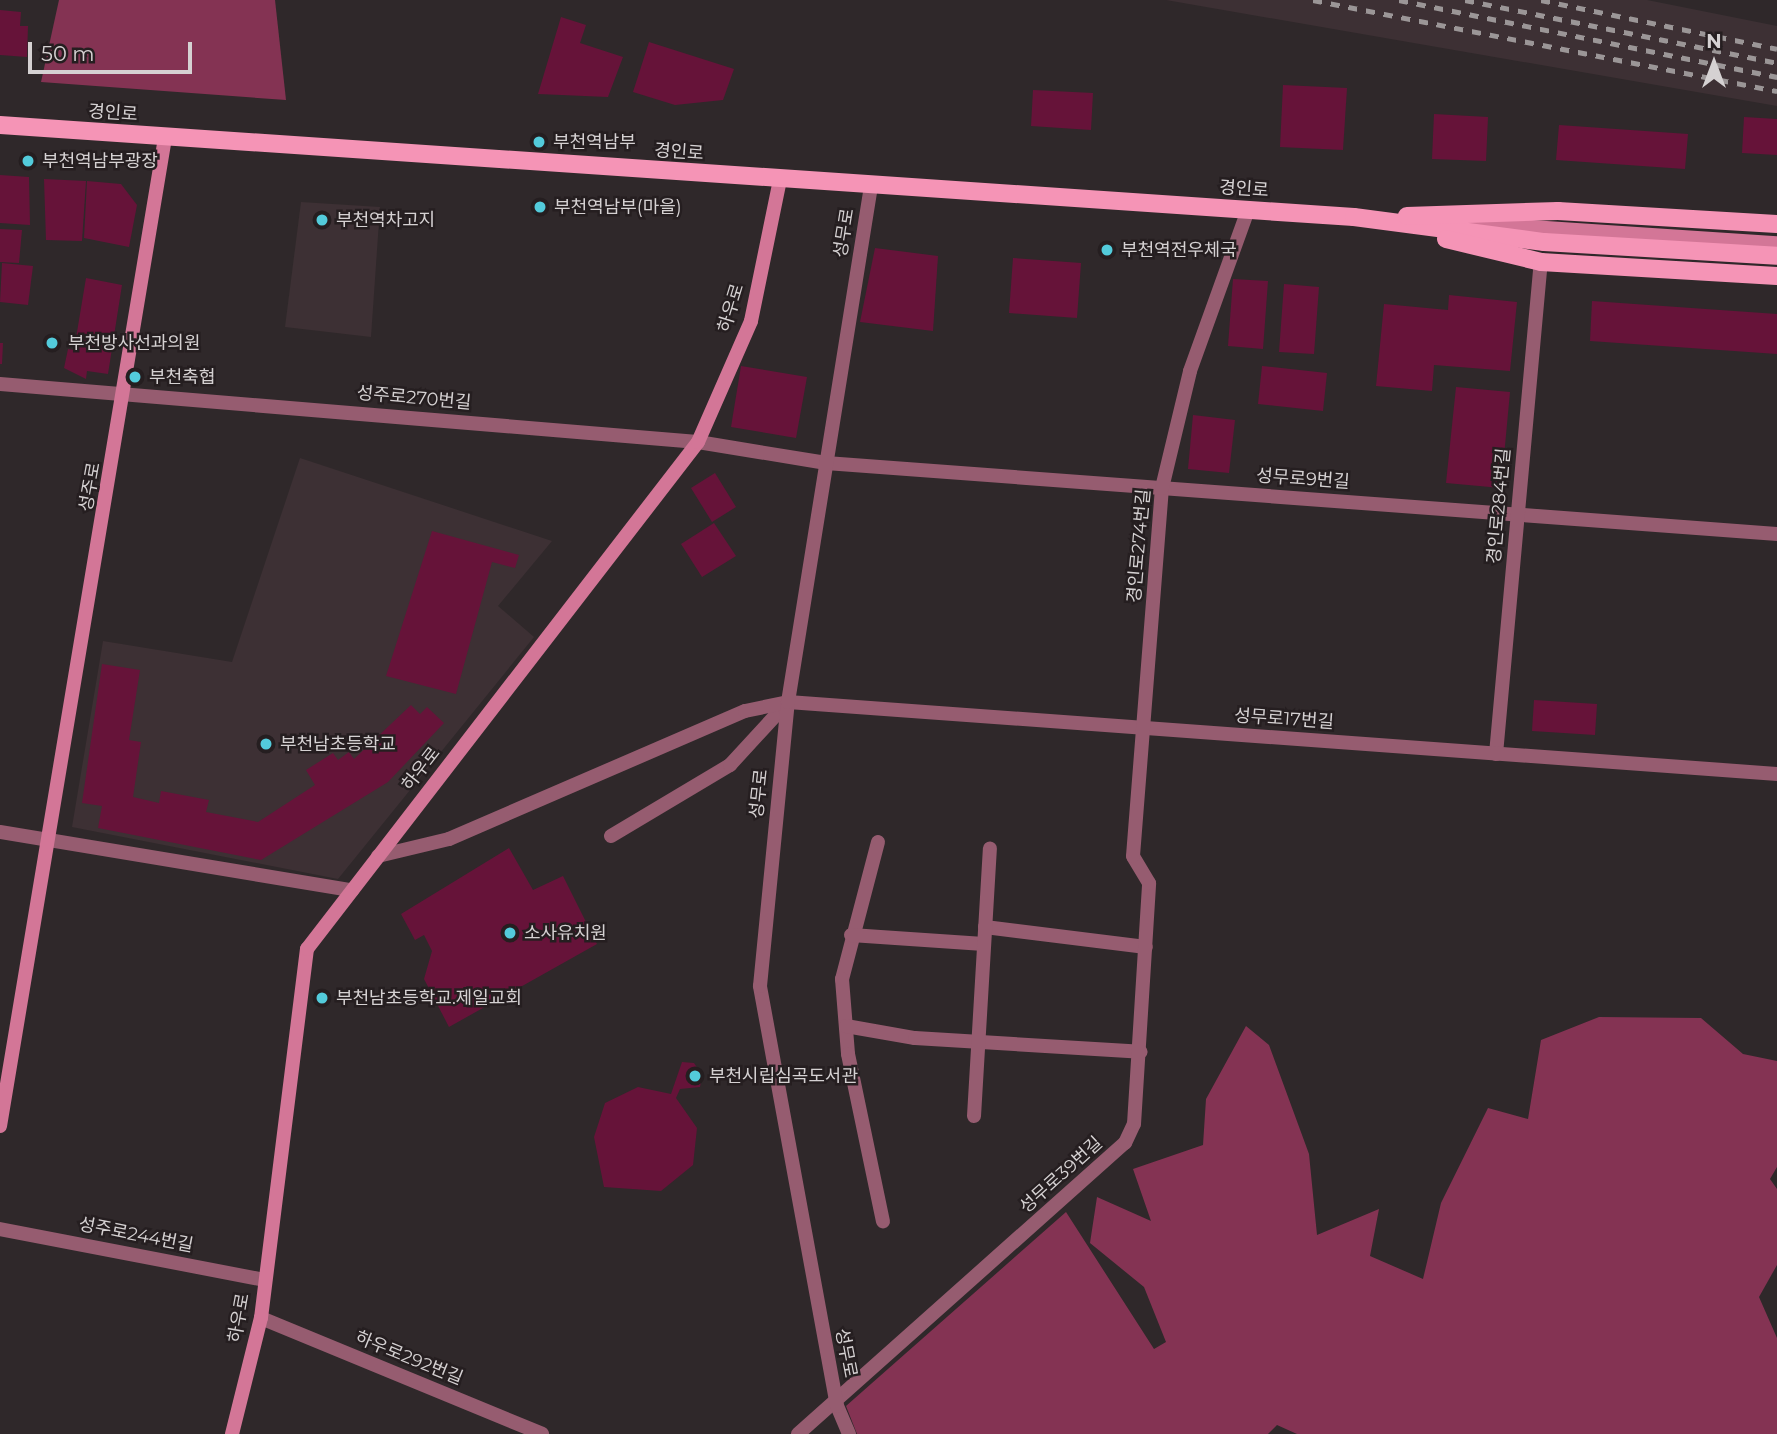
<!DOCTYPE html>
<html>
<head>
<meta charset="utf-8">
<style>
  body { margin:0 }
  #map { position:relative; width:1777px; height:1434px; overflow:hidden; background:#2f282a; font-family:Montserrat,"Noto Sans KR",sans-serif }
  div>[style] { position:absolute }
  .built>* { inset:0; background:#3d3034 }
  .green>* { inset:0; background:#843353 }
  .building>* { inset:0; background:#661339 }
  .street>* { height:14px; margin:-7px; padding:0 7px; transform-origin:7px; border-radius:7px; background:#965c70 }
  .secondary>* { height:14px; margin:-7px; padding:0 7px; transform-origin:7px; border-radius:7px; background:#d37697 }
  .primary>* { height:18px; margin:-9px; padding:0 9px; transform-origin:9px; border-radius:9px; background:#f594b6 }
  .rail>* { height:5px; margin-top:-2.5px; transform-origin:0; background:repeating-linear-gradient(90deg,#9b9697 0 9px,transparent 0 18px) }
  .dots>* { width:19px; height:19px; translate:-50% -50%; box-sizing:border-box; border:4px solid #251e20; border-radius:50% }
  span { translate:-50% -50%; white-space:nowrap; text-align:center; line-height:1.15; -webkit-text-stroke:5px #251e20; paint-order:stroke }
  .street-label { font-size:18px; color:#d5d1d2 }
  .poi-label { font-size:18px; color:#d5d1d2 }
  .left { translate:0 -50%; text-align:left }
  .north { position:absolute; left:1679px; top:28px; width:70px; height:70px; -webkit-text-stroke:5px #251e20; paint-order:stroke; rotate:0deg; font-size:19px; font-weight:700; line-height:28px; text-align:center; color:#d5d1d2 }
  .north::after { content:''; display:block; margin:auto; width:24px; height:32px; background:#d5d1d2; clip-path:polygon(50% 0,100% 100%,50% 72%,0 100%) }
  .scale { position:absolute; left:28px; top:42px; width:164px; height:32px; box-sizing:border-box; border:4px solid #d5d1d2; border-top:0; padding-left:9px; font-size:21px; line-height:24px; white-space:nowrap; color:#d5d1d2; -webkit-text-stroke:5px #251e20; paint-order:stroke }
</style>
</head>
<body>
<div id="map">
  <div class="built">
    <i style="clip-path:polygon(1166px 0,1647px 0,1777px 26px,1777px 106px)"></i>
    <i style="clip-path:polygon(301px 202px,380px 207px,371px 337px,285px 327px)"></i>
    <i style="clip-path:polygon(300px 458px,552px 541px,498px 606px,534px 637px,338px 879px,72px 827px,103px 641px,232px 662px)"></i>
  </div>
  <div class="green">
    <i style="clip-path:polygon(59px 0,275px 0,286px 100px,41px 82px)"></i>
    <i style="clip-path:polygon(1599px 1017px,1701px 1018px,1743px 1054px,1777px 1061px,1777px 1167px,1770px 1179px,1777px 1189px,1777px 1265px,1759px 1297px,1777px 1338px,1777px 1434px,1297px 1434px,1277px 1425px,1268px 1434px,857px 1434px,846px 1406px,1066px 1212px,1154px 1349px,1166px 1342px,1144px 1287px,1090px 1243px,1097px 1197px,1151px 1221px,1133px 1169px,1203px 1145px,1206px 1099px,1246px 1026px,1269px 1045px,1309px 1154px,1317px 1235px,1379px 1209px,1370px 1256px,1423px 1279px,1441px 1203px,1488px 1108px,1528px 1119px,1541px 1040px)"></i>
  </div>
  <div class="building">
    <i style="clip-path:polygon(0 10px,21px 12px,20px 26px,28px 26px,27px 57px,0 55px)"></i>
    <i style="clip-path:polygon(561px 17px,586px 25px,580px 43px,623px 57px,608px 97px,538px 94px)"></i>
    <i style="clip-path:polygon(649px 42px,734px 69px,723px 100px,675px 105px,633px 92px)"></i>
    <i style="clip-path:polygon(1283px 85px,1347px 88px,1343px 150px,1280px 147px)"></i>
    <i style="clip-path:polygon(1033px 90px,1093px 93px,1091px 130px,1031px 126px)"></i>
    <i style="clip-path:polygon(1434px 114px,1488px 117px,1486px 161px,1432px 159px)"></i>
    <i style="clip-path:polygon(1744px 117px,1777px 119px,1777px 155px,1742px 153px)"></i>
    <i style="clip-path:polygon(1559px 125px,1688px 134px,1685px 169px,1556px 160px)"></i>
    <i style="clip-path:polygon(0 175px,29px 177px,30px 225px,0 223px)"></i>
    <i style="clip-path:polygon(44px 179px,86px 181px,82px 241px,46px 240px)"></i>
    <i style="clip-path:polygon(87px 181px,121px 184px,137px 205px,129px 247px,84px 238px)"></i>
    <i style="clip-path:polygon(0 229px,22px 230px,19px 263px,0 262px)"></i>
    <i style="clip-path:polygon(875px 248px,938px 256px,933px 331px,860px 322px)"></i>
    <i style="clip-path:polygon(1013px 258px,1081px 263px,1077px 318px,1009px 313px)"></i>
    <i style="clip-path:polygon(2px 263px,33px 266px,28px 305px,0 302px)"></i>
    <i style="clip-path:polygon(86px 278px,122px 285px,108px 374px,87px 371px,86px 379px,64px 368px,68px 349px,74px 350px)"></i>
    <i style="clip-path:polygon(1233px 279px,1268px 281px,1263px 349px,1228px 346px)"></i>
    <i style="clip-path:polygon(1284px 284px,1319px 287px,1314px 354px,1279px 352px)"></i>
    <i style="clip-path:polygon(1449px 295px,1517px 302px,1510px 371px,1434px 365px,1432px 391px,1376px 386px,1384px 304px,1448px 310px)"></i>
    <i style="clip-path:polygon(1592px 301px,1777px 314px,1777px 354px,1590px 341px)"></i>
    <i style="clip-path:polygon(0 343px,3px 343px,2px 364px,0 364px)"></i>
    <i style="clip-path:polygon(741px 366px,807px 377px,796px 438px,731px 427px)"></i>
    <i style="clip-path:polygon(1262px 366px,1327px 373px,1323px 411px,1258px 404px)"></i>
    <i style="clip-path:polygon(1456px 387px,1510px 392px,1501px 488px,1446px 483px)"></i>
    <i style="clip-path:polygon(1193px 415px,1235px 420px,1229px 473px,1188px 469px)"></i>
    <i style="clip-path:polygon(715px 473px,736px 507px,712px 522px,691px 488px)"></i>
    <i style="clip-path:polygon(714px 523px,736px 556px,702px 577px,681px 544px)"></i>
    <i style="clip-path:polygon(432px 531px,519px 555px,515px 568px,492px 562px,456px 694px,386px 676px)"></i>
    <i style="clip-path:polygon(102px 664px,140px 670px,129px 740px,141px 742px,133px 797px,159px 803px,161px 791px,209px 800px,206px 812px,258px 822px,315px 785px,306px 770px,333px 753px,338px 760px,349px 752px,354px 759px,411px 705px,420px 714px,427px 707px,444px 723px,388px 782px,261px 860px,98px 828px,102px 806px,82px 803px)"></i>
    <i style="clip-path:polygon(1534px 700px,1597px 704px,1595px 735px,1532px 731px)"></i>
    <i style="clip-path:polygon(509px 848px,533px 890px,563px 876px,597px 944px,449px 1027px,424px 979px,432px 951px,424px 935px,415px 940px,401px 914px)"></i>
    <i style="clip-path:polygon(682px 1062px,694px 1063px,702px 1075px,700px 1087px,680px 1089px,676px 1098px,697px 1128px,693px 1165px,661px 1191px,604px 1187px,594px 1137px,605px 1103px,638px 1087px,671px 1094px)"></i>
  </div>
  <div class="street">
    <i style="left:0;top:384px;width:700px;rotate:4.75deg"></i>
    <i style="left:698px;top:442px;width:130px;rotate:9.3deg"></i>
    <i style="left:826px;top:463px;width:954px;rotate:4.27deg"></i>
    <i style="left:1496px;top:754px;width:494px;rotate:-84.8deg"></i>
    <i style="left:0;top:832px;width:357px;rotate:9.4deg"></i>
    <i style="left:611px;top:836px;width:139px;rotate:-30.8deg"></i>
    <i style="left:730px;top:765px;width:86px;rotate:-47.4deg"></i>
    <i style="left:878px;top:842px;width:142px;rotate:104.7deg"></i>
    <i style="left:842px;top:979px;width:75px;rotate:85.4deg"></i>
    <i style="left:848px;top:1054px;width:171px;rotate:78.2deg"></i>
    <i style="left:378px;top:856px;width:73px;rotate:-13.5deg"></i>
    <i style="left:449px;top:839px;width:322px;rotate:-23.4deg"></i>
    <i style="left:745px;top:711px;width:44px;rotate:-11.8deg"></i>
    <i style="left:788px;top:702px;width:992px;rotate:4.16deg"></i>
    <i style="left:985px;top:927px;width:162px;rotate:7.1deg"></i>
    <i style="left:851px;top:935px;width:133px;rotate:3.9deg"></i>
    <i style="left:846px;top:1026px;width:70px;rotate:9.9deg"></i>
    <i style="left:915px;top:1038px;width:226px;rotate:3.5deg"></i>
    <i style="left:974px;top:1116px;width:268px;rotate:-86.6deg"></i>
    <i style="left:0;top:1229px;width:270px;rotate:10.9deg"></i>
    <i style="left:261px;top:1318px;width:304px;rotate:22.4deg"></i>
    <i style="left:798px;top:1434px;width:438px;rotate:-41.7deg"></i>
    <i style="left:1125px;top:1143px;width:21px;rotate:-65deg"></i>
    <i style="left:1134px;top:1124px;width:241px;rotate:-86.4deg"></i>
    <i style="left:1149px;top:883px;width:31px;rotate:-121deg"></i>
    <i style="left:1133px;top:856px;width:369px;rotate:-85.5deg"></i>
    <i style="left:1162px;top:488px;width:120px;rotate:-76.5deg"></i>
    <i style="left:1190px;top:371px;width:171px;rotate:-70.2deg"></i>
    <i style="left:849px;top:1434px;width:30px;rotate:-113deg"></i>
    <i style="left:837px;top:1406px;width:427px;rotate:-100.4deg"></i>
    <i style="left:760px;top:986px;width:285px;rotate:-84.4deg"></i>
    <i style="left:788px;top:702px;width:523px;rotate:-80.86deg"></i>
  </div>
  <div class="secondary">
    <i style="left:1457px;top:222px;width:321px;rotate:3.8deg"></i>
    <i style="left:0;top:1126px;width:1002px;rotate:-80.52deg"></i>
    <i style="left:232px;top:1434px;width:120px;rotate:-76deg"></i>
    <i style="left:261px;top:1318px;width:372px;rotate:-82.9deg"></i>
    <i style="left:307px;top:949px;width:640px;rotate:-52.36deg"></i>
    <i style="left:698px;top:442px;width:132px;rotate:-66.3deg"></i>
    <i style="left:751px;top:321px;width:144px;rotate:-78.4deg"></i>
  </div>
  <div class="primary">
    <i style="left:0;top:125px;width:1357px;rotate:3.89deg"></i>
    <i style="left:1354px;top:217px;width:192px;rotate:7.5deg"></i>
    <i style="left:1544px;top:242px;width:233px;rotate:3.4deg"></i>
    <i style="left:1407px;top:216px;width:151px;rotate:-1.9deg"></i>
    <i style="left:1558px;top:211px;width:219px;rotate:3.4deg"></i>
    <i style="left:1446px;top:239px;width:98px;rotate:13.6deg"></i>
    <i style="left:1541px;top:262px;width:236px;rotate:3.4deg"></i>
  </div>
  <div class="rail">
    <i style="left:1313px;top:0;width:473px;rotate:11.1deg"></i>
    <i style="left:1399px;top:0;width:386px;rotate:11.5deg"></i>
    <i style="left:1465px;top:0;width:318px;rotate:11.4deg"></i>
    <i style="left:1541px;top:0;width:241px;rotate:11.7deg"></i>
  </div>
  <div class="dots">
    <i style="left:539px;top:142px;background:#53cbdb"></i>
    <i style="left:28px;top:161px;background:#53cbdb"></i>
    <i style="left:540px;top:207px;background:#53cbdb"></i>
    <i style="left:322px;top:220px;background:#53cbdb"></i>
    <i style="left:1107px;top:250px;background:#53cbdb"></i>
    <i style="left:52px;top:343px;background:#53cbdb"></i>
    <i style="left:135px;top:377px;background:#53cbdb"></i>
    <i style="left:266px;top:744px;background:#53cbdb"></i>
    <i style="left:510px;top:933px;background:#53cbdb"></i>
    <i style="left:322px;top:998px;background:#53cbdb"></i>
    <i style="left:695px;top:1076px;background:#53cbdb"></i>
  </div>
  <div class="street-label">
    <span style="left:113px;top:113px;rotate:4deg">경인로</span>
    <span style="left:679px;top:152px;rotate:4deg">경인로</span>
    <span style="left:1244px;top:189px;rotate:4deg">경인로</span>
    <span style="left:844px;top:233px;rotate:-81deg">성무로</span>
    <span style="left:731px;top:308px;rotate:-73deg">하우로</span>
    <span style="left:414px;top:398px;rotate:5deg">성주로270번길</span>
    <span style="left:1303px;top:479px;rotate:4deg">성무로9번길</span>
    <span style="left:90px;top:487px;rotate:-80deg">성주로</span>
    <span style="left:1499px;top:506px;rotate:-85deg">경인로284번길</span>
    <span style="left:1139px;top:546px;rotate:-85deg">경인로274번길</span>
    <span style="left:1284px;top:719px;rotate:4deg">성무로17번길</span>
    <span style="left:421px;top:769px;rotate:-52deg">하우로</span>
    <span style="left:759px;top:794px;rotate:-84deg">성무로</span>
    <span style="left:1061px;top:1175px;rotate:-42deg">성무로39번길</span>
    <span style="left:136px;top:1235px;rotate:11deg">성주로244번길</span>
    <span style="left:239px;top:1318px;rotate:-80deg">하우로</span>
    <span style="left:846px;top:1353px;rotate:79deg">성무로</span>
    <span style="left:409px;top:1358px;rotate:22deg">하우로292번길</span>
  </div>
  <div class="poi-label">
    <span class="left" style="left:553px;top:142px">부천역남부</span>
    <span class="left" style="left:42px;top:161px">부천역남부광장</span>
    <span class="left" style="left:554px;top:207px">부천역남부(마을)</span>
    <span class="left" style="left:336px;top:220px">부천역차고지</span>
    <span class="left" style="left:1121px;top:250px">부천역전우체국</span>
    <span class="left" style="left:68px;top:343px">부천방사선과의원</span>
    <span class="left" style="left:149px;top:377px">부천축협</span>
    <span class="left" style="left:280px;top:744px">부천남초등학교</span>
    <span class="left" style="left:524px;top:933px">소사유치원</span>
    <span class="left" style="left:336px;top:998px">부천남초등학교.제일교회</span>
    <span class="left" style="left:709px;top:1076px">부천시립심곡도서관</span>
  </div>
  <div class="north">N</div>
  <div class="scale">50 m</div>
</div>
</body>
</html>
